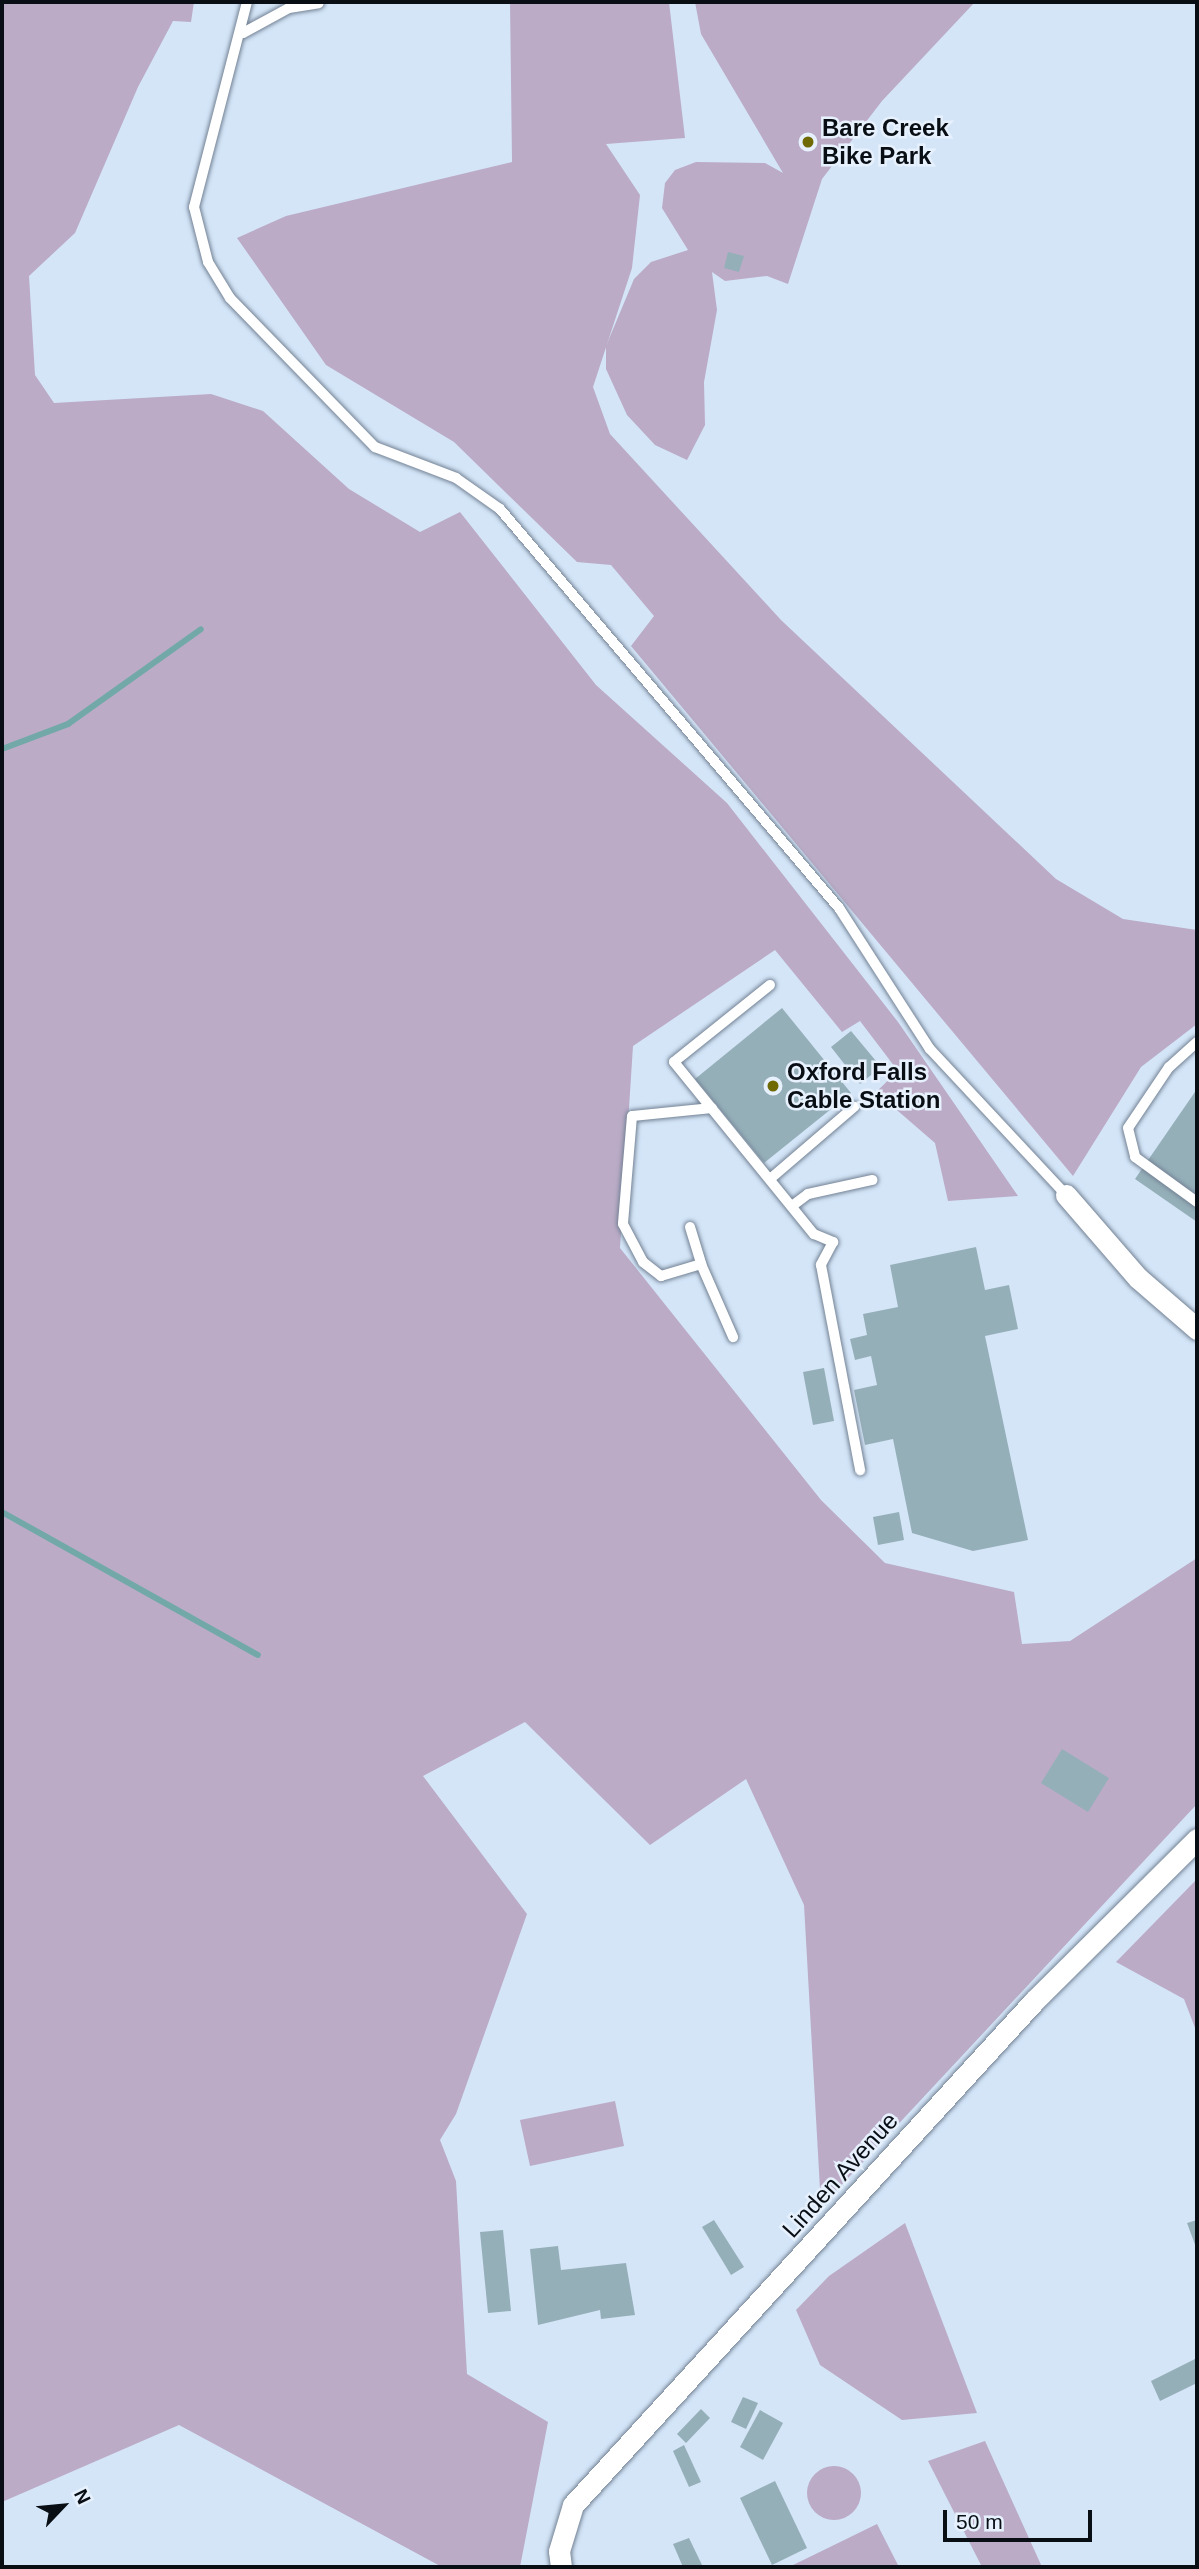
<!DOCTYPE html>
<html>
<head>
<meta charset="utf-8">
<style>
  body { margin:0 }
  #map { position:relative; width:1199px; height:2569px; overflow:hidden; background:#d4e5f8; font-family:Arial,sans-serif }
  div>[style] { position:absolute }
  .green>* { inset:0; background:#bbabc7 }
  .round { border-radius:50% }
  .stream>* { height:6px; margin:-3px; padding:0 3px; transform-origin:3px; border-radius:3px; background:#72a9a8 }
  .building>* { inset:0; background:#95afb9 }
  .roads { filter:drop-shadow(0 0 2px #738294) drop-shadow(0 0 2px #738294) }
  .service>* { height:10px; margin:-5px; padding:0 5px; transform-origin:5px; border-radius:5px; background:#fff }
  .minor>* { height:21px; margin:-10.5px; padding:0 10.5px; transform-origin:10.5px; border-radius:10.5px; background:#fff }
  .dots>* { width:19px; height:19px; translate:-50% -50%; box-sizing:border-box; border:4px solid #e7f1fd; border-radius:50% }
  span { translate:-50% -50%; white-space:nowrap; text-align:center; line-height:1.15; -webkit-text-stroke:5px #e7f1fd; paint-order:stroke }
  .poi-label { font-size:24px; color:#080e14; font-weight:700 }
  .left { translate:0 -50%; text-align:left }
  .street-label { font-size:24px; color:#080e14 }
  .frame { position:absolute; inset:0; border:4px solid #080e14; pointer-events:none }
  .north { position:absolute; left:28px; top:2471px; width:70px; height:70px; -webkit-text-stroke:5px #e7f1fd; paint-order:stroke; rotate:64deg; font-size:19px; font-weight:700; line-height:28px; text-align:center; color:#080e14 }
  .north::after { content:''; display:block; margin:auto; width:24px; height:32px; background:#080e14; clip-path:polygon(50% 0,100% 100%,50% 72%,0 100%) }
  .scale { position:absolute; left:943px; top:2510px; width:149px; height:32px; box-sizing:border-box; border:4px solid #080e14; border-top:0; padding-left:9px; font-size:21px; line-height:24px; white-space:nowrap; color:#080e14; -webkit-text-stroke:5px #e7f1fd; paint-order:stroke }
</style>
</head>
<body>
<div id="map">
  <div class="green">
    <i style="clip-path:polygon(2px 2px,194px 2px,191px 22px,173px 21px,138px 87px,75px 233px,29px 276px,35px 375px,54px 403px,211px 394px,263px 411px,349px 489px,420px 532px,460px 512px,596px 685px,727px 803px,898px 1022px,1018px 1196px,948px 1201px,935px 1143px,876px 1092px,898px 1071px,860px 1021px,842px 1032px,775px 950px,633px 1046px,620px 1248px,821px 1500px,885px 1563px,1014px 1592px,1022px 1644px,1070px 1641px,1197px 1558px,1197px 1804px,821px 2207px,804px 1905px,746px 1779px,650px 1845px,525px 1722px,423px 1776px,527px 1914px,456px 2114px,440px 2140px,456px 2181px,467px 2374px,548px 2422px,520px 2567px,442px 2567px,179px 2425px,2px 2502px)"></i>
    <i style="clip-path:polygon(510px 2px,669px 2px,685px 138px,606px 144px,640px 195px,632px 268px,593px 387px,610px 434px,781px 620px,1056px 879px,1123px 919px,1197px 930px,1197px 1024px,1141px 1067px,1073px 1176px,631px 646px,654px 616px,611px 565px,577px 562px,454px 442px,326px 365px,237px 238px,286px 216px,512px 162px)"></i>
    <i style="clip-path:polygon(695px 2px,975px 2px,882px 101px,822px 179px,788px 284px,767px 276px,725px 281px,712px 272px,717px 310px,704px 382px,705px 425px,687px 460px,655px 445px,627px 415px,606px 369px,606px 346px,634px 279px,651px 262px,688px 250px,662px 208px,665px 183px,675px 170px,696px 162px,765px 163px,783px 173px,701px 34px)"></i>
    <i style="clip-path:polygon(1197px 1879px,1197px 2033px,1184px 1999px,1116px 1962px)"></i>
    <i style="clip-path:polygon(615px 2101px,624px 2146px,530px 2166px,520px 2120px)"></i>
    <i style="clip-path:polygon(905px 2223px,977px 2413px,902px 2420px,820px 2365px,796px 2310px,829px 2276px)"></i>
    <i style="clip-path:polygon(985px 2441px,1042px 2567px,982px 2567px,928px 2461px)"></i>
    <i class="round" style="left:807px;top:2466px;width:54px;height:54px"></i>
    <i style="clip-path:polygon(877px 2524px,899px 2567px,789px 2567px)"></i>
  </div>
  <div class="stream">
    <i style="left:2px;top:749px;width:71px;rotate:-20.7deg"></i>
    <i style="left:68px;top:724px;width:163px;rotate:-35.5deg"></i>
    <i style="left:2px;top:1512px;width:293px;rotate:29.2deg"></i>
  </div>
  <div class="building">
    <i style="clip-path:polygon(728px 252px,744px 256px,739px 272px,724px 268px)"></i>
    <i style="clip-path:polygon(782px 1008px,851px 1093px,764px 1163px,695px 1079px)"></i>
    <i style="clip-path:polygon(851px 1031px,881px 1067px,860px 1084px,831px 1047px)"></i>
    <i style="clip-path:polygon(1197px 1089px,1197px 1222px,1135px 1179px)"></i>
    <i style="clip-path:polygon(976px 1247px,985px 1290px,1009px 1285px,1018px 1329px,985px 1336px,1028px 1540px,973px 1551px,912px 1533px,893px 1439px,865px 1445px,854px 1390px,877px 1385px,871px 1356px,855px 1360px,850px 1339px,867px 1335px,863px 1314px,898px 1307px,890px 1265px)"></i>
    <i style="clip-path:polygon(824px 1368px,834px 1421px,813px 1425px,803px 1372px)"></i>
    <i style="clip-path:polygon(899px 1512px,904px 1540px,878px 1545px,873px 1517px)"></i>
    <i style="clip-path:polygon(1062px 1749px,1109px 1778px,1088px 1812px,1041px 1783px)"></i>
    <i style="clip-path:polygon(714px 2220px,744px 2267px,731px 2275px,702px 2227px)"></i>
    <i style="clip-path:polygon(1197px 2220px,1197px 2250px,1187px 2223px)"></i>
    <i style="clip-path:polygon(503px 2230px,511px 2311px,488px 2313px,480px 2232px)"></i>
    <i style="clip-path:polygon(558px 2246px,561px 2270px,626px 2263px,635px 2315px,601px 2319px,600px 2310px,538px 2325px,530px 2249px)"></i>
    <i style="clip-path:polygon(1197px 2358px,1197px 2383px,1160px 2401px,1151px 2381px)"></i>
    <i style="clip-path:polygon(743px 2397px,758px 2403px,746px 2429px,731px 2422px)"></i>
    <i style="clip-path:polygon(701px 2409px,710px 2418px,686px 2443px,677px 2434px)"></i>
    <i style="clip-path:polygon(760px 2410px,783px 2423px,763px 2460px,740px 2447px)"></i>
    <i style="clip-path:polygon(684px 2445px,701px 2482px,689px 2487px,673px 2451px)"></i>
    <i style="clip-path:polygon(775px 2481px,807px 2548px,772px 2565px,740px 2498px)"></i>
    <i style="clip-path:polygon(689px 2538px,703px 2567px,683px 2567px,673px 2544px)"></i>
  </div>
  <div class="roads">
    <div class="service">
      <i style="left:247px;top:2px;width:212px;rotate:104.5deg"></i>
      <i style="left:194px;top:207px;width:57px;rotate:75.7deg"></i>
      <i style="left:208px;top:262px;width:42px;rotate:58.6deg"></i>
      <i style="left:230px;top:298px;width:208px;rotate:45.8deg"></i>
      <i style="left:375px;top:447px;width:87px;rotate:20.9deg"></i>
      <i style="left:456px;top:478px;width:54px;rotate:35.2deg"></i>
      <i style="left:500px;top:509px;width:524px;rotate:49.65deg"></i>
      <i style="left:839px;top:908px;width:168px;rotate:57.2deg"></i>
      <i style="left:930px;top:1049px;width:200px;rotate:47deg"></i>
      <i style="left:243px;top:33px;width:52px;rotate:-28.5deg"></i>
      <i style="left:289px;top:8px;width:30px;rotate:-9deg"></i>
      <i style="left:770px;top:985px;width:123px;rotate:141.3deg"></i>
      <i style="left:674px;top:1062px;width:222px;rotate:50.9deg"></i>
      <i style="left:814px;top:1234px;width:21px;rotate:23deg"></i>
      <i style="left:833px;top:1242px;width:26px;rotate:118deg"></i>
      <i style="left:821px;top:1265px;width:209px;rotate:79.2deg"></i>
      <i style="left:1197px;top:1042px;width:38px;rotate:138deg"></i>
      <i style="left:1169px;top:1067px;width:73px;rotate:123.9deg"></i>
      <i style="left:1128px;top:1128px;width:30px;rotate:76deg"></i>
      <i style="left:1135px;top:1157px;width:77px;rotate:36deg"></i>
      <i style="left:712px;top:1108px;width:80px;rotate:174.3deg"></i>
      <i style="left:632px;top:1116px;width:108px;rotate:94.8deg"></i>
      <i style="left:623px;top:1224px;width:43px;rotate:62.2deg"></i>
      <i style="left:643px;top:1262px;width:23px;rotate:38deg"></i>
      <i style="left:661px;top:1276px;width:42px;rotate:-16.7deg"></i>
      <i style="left:701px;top:1264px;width:80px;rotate:66.3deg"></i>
      <i style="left:770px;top:1179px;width:111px;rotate:-40.6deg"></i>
      <i style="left:792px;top:1206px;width:20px;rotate:-37deg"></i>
      <i style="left:808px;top:1194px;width:66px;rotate:-12.3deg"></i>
      <i style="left:690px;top:1227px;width:39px;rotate:73deg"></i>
    </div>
    <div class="minor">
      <i style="left:1066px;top:1195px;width:110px;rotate:49.1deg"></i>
      <i style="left:1138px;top:1278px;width:78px;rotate:40.8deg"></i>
      <i style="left:561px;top:2567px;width:16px;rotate:-97deg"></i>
      <i style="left:559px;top:2551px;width:48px;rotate:-73.1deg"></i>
      <i style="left:573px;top:2505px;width:683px;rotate:-47.55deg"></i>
      <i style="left:1034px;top:2001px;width:230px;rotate:-44.8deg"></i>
    </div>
  </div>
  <div class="dots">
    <i style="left:808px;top:142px;background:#706a05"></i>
    <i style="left:773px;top:1086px;background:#706a05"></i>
  </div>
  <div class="poi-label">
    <span class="left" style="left:822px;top:142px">Bare Creek<br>Bike Park</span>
    <span class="left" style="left:787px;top:1086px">Oxford Falls<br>Cable Station</span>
  </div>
  <div class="street-label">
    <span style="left:840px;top:2175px;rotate:-48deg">Linden Avenue</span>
  </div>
  <div class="frame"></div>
  <div class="north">N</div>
  <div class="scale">50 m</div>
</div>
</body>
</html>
